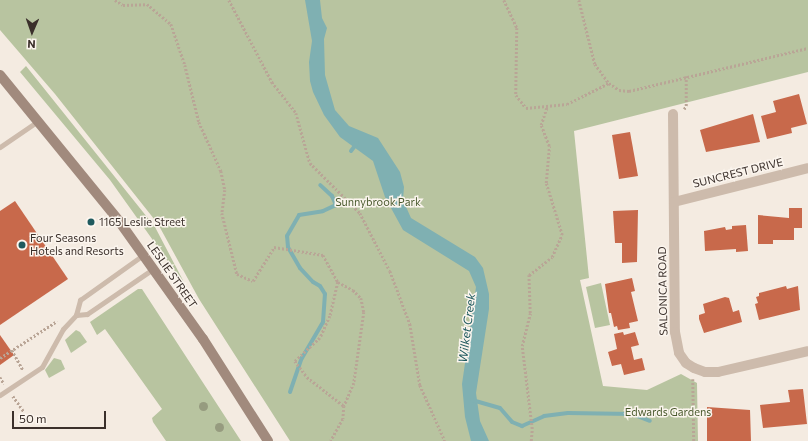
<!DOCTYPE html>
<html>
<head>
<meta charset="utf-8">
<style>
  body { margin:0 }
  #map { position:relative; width:808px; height:441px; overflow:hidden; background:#f4ebe1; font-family:Commissioner,sans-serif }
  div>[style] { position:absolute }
  .green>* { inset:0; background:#b8c4a0 }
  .water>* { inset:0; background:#7fb0b2 }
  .stream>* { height:4px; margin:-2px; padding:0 2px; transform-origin:2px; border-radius:2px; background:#7fb0b2 }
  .building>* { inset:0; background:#c8694b }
  .path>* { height:2.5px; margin-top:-1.25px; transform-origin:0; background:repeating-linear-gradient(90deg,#b9a596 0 2px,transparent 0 4px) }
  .lane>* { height:5px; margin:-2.5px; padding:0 2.5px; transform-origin:2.5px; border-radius:2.5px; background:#cdbbac }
  .street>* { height:10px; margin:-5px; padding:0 5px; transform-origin:5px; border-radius:5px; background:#cdbbac }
  .secondary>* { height:10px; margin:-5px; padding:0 5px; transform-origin:5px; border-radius:5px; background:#a18a7d }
  .trees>* { width:9px; height:9px; margin:-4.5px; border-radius:50%; background:#969b7f }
  .dots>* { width:11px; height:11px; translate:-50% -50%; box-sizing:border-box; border:2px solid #fbf5ee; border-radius:50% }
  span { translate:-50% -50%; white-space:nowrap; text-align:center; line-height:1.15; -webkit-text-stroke:3px #fbf5ee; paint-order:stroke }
  .street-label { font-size:11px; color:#3b302b }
  .park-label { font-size:11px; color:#4a5a2e }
  .poi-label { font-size:11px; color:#3b302b }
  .left { translate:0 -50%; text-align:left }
  .water-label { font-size:12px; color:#1f5a5e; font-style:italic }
  .north { position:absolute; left:12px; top:12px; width:40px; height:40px; -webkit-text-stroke:3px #fbf5ee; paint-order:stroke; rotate:182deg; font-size:11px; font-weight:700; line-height:16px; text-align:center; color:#3b302b }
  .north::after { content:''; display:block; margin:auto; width:14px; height:18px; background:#3b302b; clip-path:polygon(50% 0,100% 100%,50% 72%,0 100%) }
  .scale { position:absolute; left:12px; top:411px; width:94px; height:18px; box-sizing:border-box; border:2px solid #3b302b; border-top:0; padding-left:5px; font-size:12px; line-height:14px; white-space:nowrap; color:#3b302b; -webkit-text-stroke:3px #fbf5ee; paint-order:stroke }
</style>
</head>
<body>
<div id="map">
  <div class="green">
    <i style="clip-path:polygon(0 0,808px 0,808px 72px,574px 131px,589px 278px,580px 280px,603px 386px,647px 390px,681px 374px,697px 383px,698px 441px,290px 441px,199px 299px,158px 224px,55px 94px,0 30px)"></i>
    <i style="clip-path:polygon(26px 66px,155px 227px,187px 288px,110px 180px,20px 72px)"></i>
    <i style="clip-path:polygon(601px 283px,610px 325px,595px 328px,586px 287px)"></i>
    <i style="clip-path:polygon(138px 289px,142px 289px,241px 441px,166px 441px,153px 422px,152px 418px,162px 409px,105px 329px,97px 335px,90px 322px)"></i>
    <i style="clip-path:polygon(76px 330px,80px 332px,87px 342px,71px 353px,65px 340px)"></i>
    <i style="clip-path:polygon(54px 358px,61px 360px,65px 369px,49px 378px,45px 370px)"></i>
  </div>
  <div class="water">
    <i style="clip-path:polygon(305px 0,320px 0,322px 18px,327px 28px,324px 39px,325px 75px,335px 110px,349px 126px,378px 138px,400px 172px,404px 187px,403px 200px,411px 218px,475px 257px,483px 268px,489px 294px,489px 309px,476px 393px,480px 421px,489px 441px,471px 441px,465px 417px,462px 384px,476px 287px,469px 271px,403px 230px,385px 197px,373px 161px,340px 137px,324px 115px,313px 92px,310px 81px,309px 62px,312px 41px)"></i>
  </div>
  <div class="stream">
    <i style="left:351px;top:151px;width:10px;rotate:-53deg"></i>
    <i style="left:290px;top:392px;width:36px;rotate:-71deg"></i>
    <i style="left:302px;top:358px;width:42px;rotate:-59.7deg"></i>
    <i style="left:323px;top:322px;width:28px;rotate:-86deg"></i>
    <i style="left:325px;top:294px;width:9px;rotate:-122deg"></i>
    <i style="left:320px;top:286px;width:8px;rotate:-150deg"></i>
    <i style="left:313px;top:282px;width:19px;rotate:-133deg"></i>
    <i style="left:300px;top:268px;width:24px;rotate:-120deg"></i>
    <i style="left:288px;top:247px;width:11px;rotate:-95deg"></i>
    <i style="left:287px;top:236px;width:24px;rotate:-60deg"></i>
    <i style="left:299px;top:215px;width:24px;rotate:-9deg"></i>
    <i style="left:323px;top:211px;width:14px;rotate:-25deg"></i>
    <i style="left:336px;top:205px;width:10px;rotate:-114deg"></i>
    <i style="left:332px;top:196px;width:16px;rotate:-137deg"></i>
    <i style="left:472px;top:400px;width:29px;rotate:16deg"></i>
    <i style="left:500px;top:408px;width:18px;rotate:49deg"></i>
    <i style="left:512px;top:422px;width:11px;rotate:22deg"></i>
    <i style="left:522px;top:426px;width:24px;rotate:-24deg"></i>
    <i style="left:544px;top:416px;width:24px;rotate:-7deg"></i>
    <i style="left:568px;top:413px;width:64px;rotate:0.9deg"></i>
    <i style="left:632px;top:414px;width:19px;rotate:21deg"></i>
  </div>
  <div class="building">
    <i style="clip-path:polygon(799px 94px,807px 124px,791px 128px,792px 133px,767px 139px,761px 116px,776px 112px,773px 101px)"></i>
    <i style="clip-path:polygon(753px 114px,760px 142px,706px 152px,700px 130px)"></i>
    <i style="clip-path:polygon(630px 132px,638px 176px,619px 179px,612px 135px)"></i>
    <i style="clip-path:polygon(15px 201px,68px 279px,0 325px,0 211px)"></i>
    <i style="clip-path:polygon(789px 208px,802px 208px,802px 228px,794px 228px,794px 240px,773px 240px,773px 244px,758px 244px,758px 215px,789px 218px)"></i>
    <i style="clip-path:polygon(638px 210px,637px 262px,622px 263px,622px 243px,615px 243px,613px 211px)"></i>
    <i style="clip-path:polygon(746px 225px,748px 251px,736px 252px,736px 249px,705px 251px,704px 231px,725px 227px,726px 230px,732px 229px,732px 226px)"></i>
    <i style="clip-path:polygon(632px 278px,635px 291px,631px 292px,638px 321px,629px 323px,630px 328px,618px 330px,617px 326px,614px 327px,611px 313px,609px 313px,605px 284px)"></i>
    <i style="clip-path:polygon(786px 286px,787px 289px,798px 286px,800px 310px,759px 320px,755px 304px,758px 303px,756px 297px,759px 296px,759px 293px)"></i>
    <i style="clip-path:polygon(725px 297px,729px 298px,733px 312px,739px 310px,742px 322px,704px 333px,699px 319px,699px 315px,705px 313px,703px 304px)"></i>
    <i style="clip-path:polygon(623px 332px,624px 335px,635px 332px,639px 345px,631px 347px,634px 360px,642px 358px,645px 370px,624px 375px,621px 364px,612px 366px,608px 352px,617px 349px,614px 334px)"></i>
    <i style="clip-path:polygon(0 335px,14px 355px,0 365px)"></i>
    <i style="clip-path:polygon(803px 389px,807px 424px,763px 428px,760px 405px,790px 402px,788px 390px)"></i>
    <i style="clip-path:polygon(707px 407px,750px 410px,751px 441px,707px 441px)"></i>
  </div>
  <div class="path">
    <i style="left:115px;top:0;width:9px;rotate:32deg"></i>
    <i style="left:123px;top:5px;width:24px;rotate:-2deg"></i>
    <i style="left:147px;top:4px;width:31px;rotate:40deg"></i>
    <i style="left:171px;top:24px;width:43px;rotate:71.1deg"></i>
    <i style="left:185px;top:65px;width:59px;rotate:76.2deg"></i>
    <i style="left:199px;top:122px;width:54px;rotate:65.8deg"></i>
    <i style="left:221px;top:171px;width:19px;rotate:78deg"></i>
    <i style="left:225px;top:190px;width:23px;rotate:97deg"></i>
    <i style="left:222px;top:213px;width:63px;rotate:76.2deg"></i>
    <i style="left:237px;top:274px;width:17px;rotate:24deg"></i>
    <i style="left:253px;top:281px;width:40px;rotate:-58deg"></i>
    <i style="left:274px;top:247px;width:50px;rotate:9.3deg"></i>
    <i style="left:323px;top:255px;width:31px;rotate:61deg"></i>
    <i style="left:338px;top:282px;width:35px;rotate:103deg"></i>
    <i style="left:330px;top:316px;width:24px;rotate:114deg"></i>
    <i style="left:320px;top:338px;width:34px;rotate:137deg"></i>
    <i style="left:295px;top:361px;width:20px;rotate:53deg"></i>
    <i style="left:307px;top:377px;width:47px;rotate:38.1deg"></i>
    <i style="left:344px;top:406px;width:13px;rotate:94deg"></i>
    <i style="left:343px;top:419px;width:25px;rotate:119deg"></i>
    <i style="left:229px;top:0;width:93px;rotate:62.3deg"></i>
    <i style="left:272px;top:82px;width:39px;rotate:52deg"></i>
    <i style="left:296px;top:113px;width:52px;rotate:74.4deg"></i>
    <i style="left:310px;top:163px;width:71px;rotate:45deg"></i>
    <i style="left:360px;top:213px;width:65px;rotate:62.7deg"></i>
    <i style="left:390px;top:271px;width:57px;rotate:69.3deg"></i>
    <i style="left:410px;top:324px;width:62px;rotate:80.7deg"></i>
    <i style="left:420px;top:385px;width:61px;rotate:65.9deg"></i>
    <i style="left:504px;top:0;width:31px;rotate:65deg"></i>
    <i style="left:517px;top:28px;width:67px;rotate:90.9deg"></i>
    <i style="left:516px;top:95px;width:16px;rotate:52deg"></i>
    <i style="left:526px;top:108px;width:41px;rotate:-5.6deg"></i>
    <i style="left:567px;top:104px;width:47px;rotate:-26.6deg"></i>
    <i style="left:579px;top:0;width:66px;rotate:76deg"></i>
    <i style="left:595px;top:64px;width:24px;rotate:54deg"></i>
    <i style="left:609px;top:83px;width:12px;rotate:35deg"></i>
    <i style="left:619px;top:90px;width:10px;rotate:6deg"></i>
    <i style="left:629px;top:91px;width:184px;rotate:-13.5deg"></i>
    <i style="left:684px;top:109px;width:4px;rotate:-56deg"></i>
    <i style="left:686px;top:106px;width:30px;rotate:-90deg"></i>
    <i style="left:338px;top:282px;width:17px;rotate:28deg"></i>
    <i style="left:353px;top:290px;width:11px;rotate:45deg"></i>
    <i style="left:361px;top:298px;width:14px;rotate:78deg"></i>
    <i style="left:364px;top:312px;width:72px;rotate:98deg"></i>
    <i style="left:354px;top:383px;width:25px;rotate:113deg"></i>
    <i style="left:12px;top:350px;width:23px;rotate:61deg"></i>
    <i style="left:0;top:358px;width:68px;rotate:-33deg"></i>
    <i style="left:0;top:377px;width:8px;rotate:60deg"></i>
    <i style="left:693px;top:379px;width:62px;rotate:89.1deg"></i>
    <i style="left:13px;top:396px;width:19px;rotate:55deg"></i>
    <i style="left:531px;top:441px;width:12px;rotate:-85deg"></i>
    <i style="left:532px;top:429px;width:84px;rotate:-96.9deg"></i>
    <i style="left:522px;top:346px;width:34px;rotate:-76deg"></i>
    <i style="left:530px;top:313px;width:38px;rotate:-92deg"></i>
    <i style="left:529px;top:275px;width:29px;rotate:-38deg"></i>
    <i style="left:552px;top:257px;width:24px;rotate:-66deg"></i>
    <i style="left:562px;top:235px;width:54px;rotate:-107.1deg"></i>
    <i style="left:546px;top:183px;width:37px;rotate:-85deg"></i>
    <i style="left:549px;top:146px;width:22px;rotate:-111deg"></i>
    <i style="left:541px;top:125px;width:19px;rotate:-72deg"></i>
  </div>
  <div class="lane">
    <i style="left:0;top:147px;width:46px;rotate:-34.4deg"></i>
    <i style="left:76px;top:315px;width:11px;rotate:-5deg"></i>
    <i style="left:87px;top:314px;width:80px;rotate:-34.3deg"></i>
    <i style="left:0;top:395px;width:50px;rotate:-33.7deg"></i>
    <i style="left:42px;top:367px;width:43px;rotate:-61.1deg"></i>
    <i style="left:63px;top:329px;width:19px;rotate:-47deg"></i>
    <i style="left:76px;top:315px;width:16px;rotate:-75deg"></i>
    <i style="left:80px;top:300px;width:77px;rotate:-35.5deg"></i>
  </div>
  <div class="street">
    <i style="left:673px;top:114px;width:218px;rotate:89.5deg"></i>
    <i style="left:675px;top:332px;width:21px;rotate:79deg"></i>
    <i style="left:679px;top:353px;width:12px;rotate:55deg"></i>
    <i style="left:686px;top:363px;width:9px;rotate:32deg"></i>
    <i style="left:694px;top:368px;width:12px;rotate:20deg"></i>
    <i style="left:705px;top:372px;width:13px"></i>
    <i style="left:718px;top:372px;width:92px;rotate:-13.1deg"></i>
    <i style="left:674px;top:202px;width:138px;rotate:-14.2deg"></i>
  </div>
  <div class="secondary">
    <i style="left:0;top:75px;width:188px;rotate:50.8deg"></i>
    <i style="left:119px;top:221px;width:145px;rotate:54.6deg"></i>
    <i style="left:203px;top:339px;width:121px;rotate:57.5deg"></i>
  </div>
  <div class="trees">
    <i style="left:203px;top:406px"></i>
    <i style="left:219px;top:427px"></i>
  </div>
  <div class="dots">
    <i style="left:91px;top:222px;background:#1f5a5e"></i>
    <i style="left:22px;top:245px;background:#1f5a5e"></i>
  </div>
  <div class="street-label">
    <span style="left:738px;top:173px;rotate:-14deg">SUNCREST DRIVE</span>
    <span style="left:172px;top:275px;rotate:55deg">LESLIE STREET</span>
    <span style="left:663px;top:291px;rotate:-91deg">SALONICA ROAD</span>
  </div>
  <div class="park-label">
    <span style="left:378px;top:202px">Sunnybrook Park</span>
    <span style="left:668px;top:412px">Edwards Gardens</span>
  </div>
  <div class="poi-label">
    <span class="left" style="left:99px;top:222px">1165 Leslie Street</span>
    <span class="left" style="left:30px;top:245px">Four Seasons<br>Hotels and Resorts</span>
  </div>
  <div class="water-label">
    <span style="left:467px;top:328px;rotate:-83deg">Wilket Creek</span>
  </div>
  <div class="north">N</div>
  <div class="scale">50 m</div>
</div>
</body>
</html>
